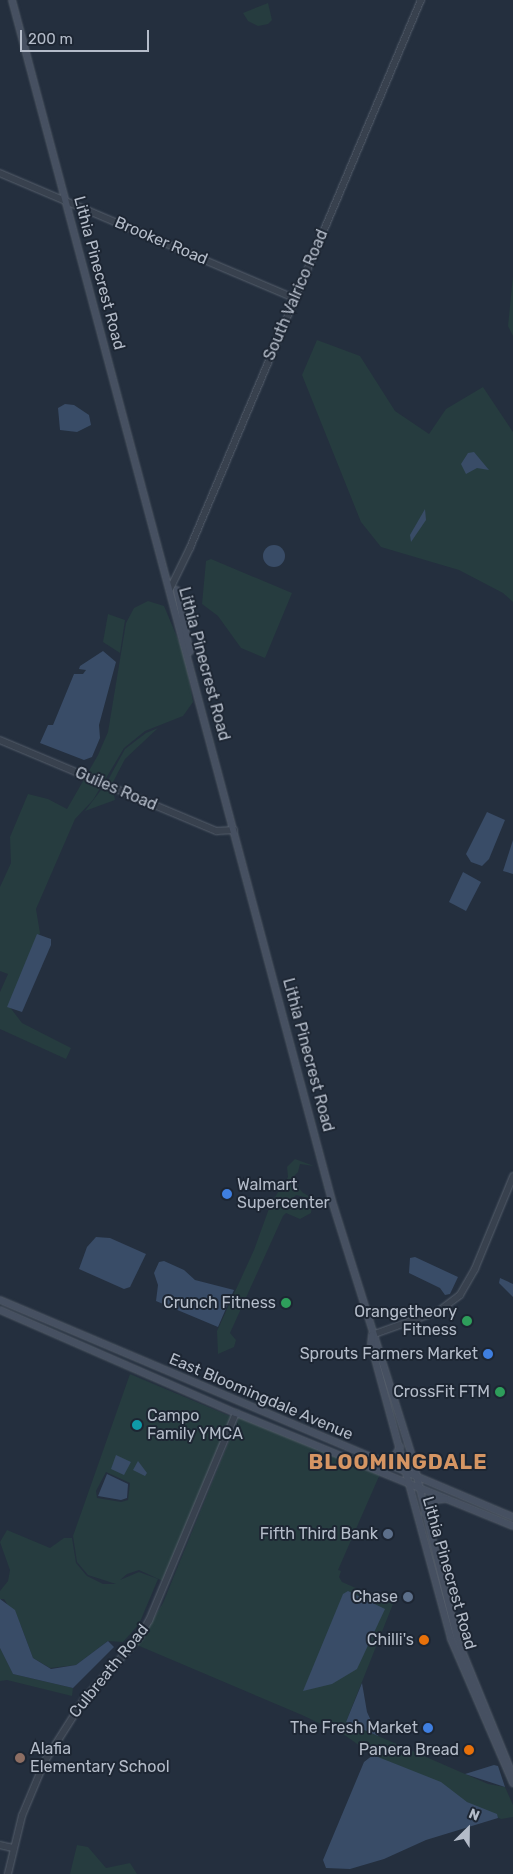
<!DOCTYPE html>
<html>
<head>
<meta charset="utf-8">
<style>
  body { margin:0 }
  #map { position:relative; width:513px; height:1874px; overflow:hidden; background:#242f3e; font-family:Rubik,sans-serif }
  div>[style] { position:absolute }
  .green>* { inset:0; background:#263c3f }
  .water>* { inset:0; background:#394c67 }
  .round { border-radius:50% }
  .roads { filter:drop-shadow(0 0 1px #565f6c) drop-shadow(0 0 1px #565f6c) }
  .tertiary>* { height:5.5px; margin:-2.75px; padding:0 2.75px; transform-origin:2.75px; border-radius:2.75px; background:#38414e }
  .secondary>* { height:6px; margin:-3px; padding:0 3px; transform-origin:3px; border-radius:3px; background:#465061 }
  .dots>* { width:14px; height:14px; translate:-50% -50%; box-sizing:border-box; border:2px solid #1d2633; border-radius:50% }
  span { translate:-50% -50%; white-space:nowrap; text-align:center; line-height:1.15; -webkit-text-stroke:4px #1d2633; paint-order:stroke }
  .street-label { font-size:16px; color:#b4bcc9 }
  .poi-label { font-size:16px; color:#b4bcc9 }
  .left { translate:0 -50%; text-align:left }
  .right { translate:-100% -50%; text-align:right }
  .district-label { font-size:21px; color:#d59563; font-weight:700; letter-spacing:1px }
  .north { position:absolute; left:443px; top:1804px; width:50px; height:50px; -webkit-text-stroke:4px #1d2633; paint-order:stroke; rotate:23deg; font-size:14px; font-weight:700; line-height:20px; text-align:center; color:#b4bcc9 }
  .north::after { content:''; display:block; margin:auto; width:18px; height:22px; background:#b4bcc9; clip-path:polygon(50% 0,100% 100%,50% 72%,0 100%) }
  .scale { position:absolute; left:20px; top:30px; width:129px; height:22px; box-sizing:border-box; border:2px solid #b4bcc9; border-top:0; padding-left:6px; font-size:15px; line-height:18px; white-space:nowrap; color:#b4bcc9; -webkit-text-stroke:4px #1d2633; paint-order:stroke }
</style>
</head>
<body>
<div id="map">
  <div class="green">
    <i style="clip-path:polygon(268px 3px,272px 20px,268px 24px,258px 26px,248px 21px,243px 13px)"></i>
    <i style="clip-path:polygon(513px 276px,513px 336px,508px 326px)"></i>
    <i style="clip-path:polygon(317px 340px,360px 356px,395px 411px,429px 434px,446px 409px,483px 387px,513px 432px,513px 602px,503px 593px,459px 570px,381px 547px,361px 522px,302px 375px)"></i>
    <i style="clip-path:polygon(211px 559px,292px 593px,265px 658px,241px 648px,218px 616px,202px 604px,206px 561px)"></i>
    <i style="clip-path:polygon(148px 601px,164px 606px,185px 656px,193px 702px,183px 716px,145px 731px,124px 748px,93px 800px,75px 819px,36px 909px,40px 933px,9px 1006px,22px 1023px,71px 1048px,66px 1059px,0 1029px,0 992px,8px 974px,0 971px,0 887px,11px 863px,10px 837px,28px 794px,48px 799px,67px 809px,98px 755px,108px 732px,126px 623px,134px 608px)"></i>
    <i style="clip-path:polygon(108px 614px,125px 620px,120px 653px,103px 642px)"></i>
    <i style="clip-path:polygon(158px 728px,125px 759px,112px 784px,107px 782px,125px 749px,146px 733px)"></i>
    <i style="clip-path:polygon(104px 786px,113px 790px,115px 800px,85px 811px)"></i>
    <i style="clip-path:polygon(295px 1159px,314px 1166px,300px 1164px,298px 1172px,292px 1178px,302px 1192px,313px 1199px,296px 1195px,286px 1205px,295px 1208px,309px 1203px,312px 1206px,311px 1213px,300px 1219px,286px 1213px,283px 1216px,230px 1333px,236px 1340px,234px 1347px,218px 1354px,217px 1331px,254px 1250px,271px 1203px,288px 1177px,287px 1167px)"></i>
    <i style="clip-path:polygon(evenodd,130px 1374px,232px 1417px,165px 1582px,139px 1570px,127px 1574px,120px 1580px,139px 1572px,158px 1579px,139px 1624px,123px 1642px,108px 1641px,76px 1665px,50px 1668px,33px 1658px,21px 1626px,4px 1599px,0 1599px,0 1591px,8px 1581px,10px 1570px,0 1542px,7px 1530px,50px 1548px,64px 1538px,72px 1538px,76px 1563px,87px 1576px,103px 1584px,116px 1584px,88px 1575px,77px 1562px,73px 1536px,130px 1374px,106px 1472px,130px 1483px,128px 1500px,121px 1502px,97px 1498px,96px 1491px,106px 1472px)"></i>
    <i style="clip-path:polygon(240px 1414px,380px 1474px,338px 1570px,341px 1571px,339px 1577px,342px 1582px,393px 1604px,346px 1722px,488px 1784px,505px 1787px,513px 1805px,513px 1817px,501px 1819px,374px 1756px,346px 1736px,302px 1715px,137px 1645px,163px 1603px)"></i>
    <i style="clip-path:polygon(0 1648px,13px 1674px,73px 1688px,72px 1696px,7px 1680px,0 1681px)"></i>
    <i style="clip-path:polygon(77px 1845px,88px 1847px,106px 1868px,130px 1863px,137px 1874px,70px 1874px)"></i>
  </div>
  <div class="water">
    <i style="clip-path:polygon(65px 404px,74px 405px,89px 415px,91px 425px,77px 432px,60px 430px,58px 408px)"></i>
    <i style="clip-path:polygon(474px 452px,489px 470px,477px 468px,466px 474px,461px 464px,468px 453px)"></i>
    <i style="clip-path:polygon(425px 509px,426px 520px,411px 542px,410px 535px)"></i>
    <i class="round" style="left:263px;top:545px;width:22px;height:22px"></i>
    <i style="clip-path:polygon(103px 651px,116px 662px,99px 725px,100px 738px,92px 757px,84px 760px,40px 743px,48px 725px,53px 725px,74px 674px,83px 674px,86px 670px,79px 669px,80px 666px)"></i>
    <i style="clip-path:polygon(487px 812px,505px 820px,489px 859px,482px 866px,471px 862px,466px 854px)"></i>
    <i style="clip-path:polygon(513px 840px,513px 874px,503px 871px)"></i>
    <i style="clip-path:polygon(463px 872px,481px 882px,466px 911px,449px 902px)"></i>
    <i style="clip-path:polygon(37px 934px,51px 939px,51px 945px,22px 1012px,7px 1007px)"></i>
    <i style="clip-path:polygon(96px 1237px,110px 1238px,146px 1254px,130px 1287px,124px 1289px,79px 1269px,87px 1247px)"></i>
    <i style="clip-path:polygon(415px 1257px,458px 1277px,450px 1294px,445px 1295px,440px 1288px,409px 1273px,410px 1258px)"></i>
    <i style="clip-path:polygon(164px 1261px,184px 1270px,195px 1280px,234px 1290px,218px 1327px,156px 1301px,158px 1285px,154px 1273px,159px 1262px)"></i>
    <i style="clip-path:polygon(500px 1278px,513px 1284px,513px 1297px,499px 1283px)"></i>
    <i style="clip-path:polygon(116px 1455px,131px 1462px,124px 1475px,111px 1469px)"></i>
    <i style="clip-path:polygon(138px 1461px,147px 1473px,145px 1476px,133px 1470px)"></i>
    <i style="clip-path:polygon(107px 1474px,128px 1484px,127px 1498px,121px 1500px,98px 1496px)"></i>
    <i style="clip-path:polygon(348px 1591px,385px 1609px,357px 1669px,332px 1684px,303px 1691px,343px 1594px)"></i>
    <i style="clip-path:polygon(0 1599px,15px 1610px,33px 1658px,51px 1669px,76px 1665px,108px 1641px,114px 1647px,73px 1688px,13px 1674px,0 1648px)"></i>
    <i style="clip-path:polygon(362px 1683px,367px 1712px,378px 1736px,346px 1722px)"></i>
    <i style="clip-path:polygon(373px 1755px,441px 1782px,467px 1802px,497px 1814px,498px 1818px,426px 1840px,384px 1859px,350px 1869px,326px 1868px,323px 1860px,364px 1762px)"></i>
    <i style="clip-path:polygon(494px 1765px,498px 1766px,505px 1787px,465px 1774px)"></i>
  </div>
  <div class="roads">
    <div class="tertiary">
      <i style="left:0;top:173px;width:319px;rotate:23deg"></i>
      <i style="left:170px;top:589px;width:46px;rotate:-64deg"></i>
      <i style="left:190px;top:548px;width:595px;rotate:-67.14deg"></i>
      <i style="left:0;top:740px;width:235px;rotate:22.8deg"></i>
      <i style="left:217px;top:831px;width:17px;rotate:-3deg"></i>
      <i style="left:372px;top:1335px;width:71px;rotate:-19.7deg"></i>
      <i style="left:439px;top:1311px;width:26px;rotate:-37deg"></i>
      <i style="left:460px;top:1295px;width:30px;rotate:-60deg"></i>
      <i style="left:475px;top:1269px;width:100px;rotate:-67.6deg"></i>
      <i style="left:0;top:1845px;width:13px;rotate:13deg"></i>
      <i style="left:8px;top:1874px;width:60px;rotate:-76.4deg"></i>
      <i style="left:22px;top:1816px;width:60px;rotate:-67.3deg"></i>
      <i style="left:45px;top:1761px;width:75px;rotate:-57.6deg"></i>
      <i style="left:85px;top:1698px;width:81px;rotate:-48deg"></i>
      <i style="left:139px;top:1638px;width:20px;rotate:-60deg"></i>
      <i style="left:149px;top:1621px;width:225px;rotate:-67.3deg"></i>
    </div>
    <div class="secondary">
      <i style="left:12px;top:0;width:1243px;rotate:75.08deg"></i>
      <i style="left:332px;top:1201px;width:268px;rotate:72.6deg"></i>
      <i style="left:412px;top:1457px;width:190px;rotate:76deg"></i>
      <i style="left:458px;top:1641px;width:146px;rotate:67.8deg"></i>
      <i style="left:177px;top:590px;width:63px;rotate:78.2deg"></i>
      <i style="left:0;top:1300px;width:557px;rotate:22.93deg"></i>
      <i style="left:0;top:1310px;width:257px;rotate:23.6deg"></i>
      <i style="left:236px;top:1413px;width:299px;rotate:22.2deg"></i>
      <i style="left:372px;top:1335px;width:9px;rotate:96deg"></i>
      <i style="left:371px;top:1344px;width:306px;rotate:74.8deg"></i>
      <i style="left:451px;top:1639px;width:157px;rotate:66.7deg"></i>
      <i style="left:381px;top:1462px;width:12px;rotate:-14deg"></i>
      <i style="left:393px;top:1459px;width:14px;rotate:-60deg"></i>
      <i style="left:425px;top:1513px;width:16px;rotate:-52deg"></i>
      <i style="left:435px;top:1500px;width:10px;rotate:-6deg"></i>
    </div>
  </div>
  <div class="dots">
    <i style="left:227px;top:1194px;background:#3f7fe0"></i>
    <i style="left:286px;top:1303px;background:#2e9e5b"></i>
    <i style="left:467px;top:1321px;background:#2e9e5b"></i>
    <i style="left:488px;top:1354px;background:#3f7fe0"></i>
    <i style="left:500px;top:1392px;background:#2e9e5b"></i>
    <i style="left:137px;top:1425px;background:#0f9aa8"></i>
    <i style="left:388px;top:1534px;background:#5c6f8a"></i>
    <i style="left:408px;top:1597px;background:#5c6f8a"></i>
    <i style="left:424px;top:1640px;background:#e8710a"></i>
    <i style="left:428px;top:1728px;background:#3f7fe0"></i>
    <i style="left:469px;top:1750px;background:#e8710a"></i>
    <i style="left:20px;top:1758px;background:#8d6e63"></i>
  </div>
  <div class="street-label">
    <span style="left:161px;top:241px;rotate:23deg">Brooker Road</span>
    <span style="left:99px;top:273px;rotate:75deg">Lithia Pinecrest Road</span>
    <span style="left:296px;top:295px;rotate:-67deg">South Valrico Road</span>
    <span style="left:204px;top:664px;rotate:75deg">Lithia Pinecrest Road</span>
    <span style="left:116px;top:789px;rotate:23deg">Guiles Road</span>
    <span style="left:308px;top:1055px;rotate:75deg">Lithia Pinecrest Road</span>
    <span style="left:261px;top:1397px;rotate:23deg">East Bloomingdale Avenue</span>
    <span style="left:449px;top:1573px;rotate:74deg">Lithia Pinecrest Road</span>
    <span style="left:109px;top:1671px;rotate:-51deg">Culbreath Road</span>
  </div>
  <div class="poi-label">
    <span class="left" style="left:237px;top:1194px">Walmart<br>Supercenter</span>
    <span class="right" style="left:276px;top:1303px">Crunch Fitness</span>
    <span class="right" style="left:457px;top:1321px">Orangetheory<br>Fitness</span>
    <span class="right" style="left:478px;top:1354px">Sprouts Farmers Market</span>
    <span class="right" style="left:490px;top:1392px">CrossFit FTM</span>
    <span class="left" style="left:147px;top:1425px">Campo<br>Family YMCA</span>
    <span class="right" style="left:378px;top:1534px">Fifth Third Bank</span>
    <span class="right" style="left:398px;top:1597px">Chase</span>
    <span class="right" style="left:414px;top:1640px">Chilli's</span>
    <span class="right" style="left:418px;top:1728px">The Fresh Market</span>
    <span class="left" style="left:30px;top:1758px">Alafia<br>Elementary School</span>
    <span class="right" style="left:459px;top:1750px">Panera Bread</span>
  </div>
  <div class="district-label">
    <span style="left:398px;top:1462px">BLOOMINGDALE</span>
  </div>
  <div class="north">N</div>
  <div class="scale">200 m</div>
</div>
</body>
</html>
